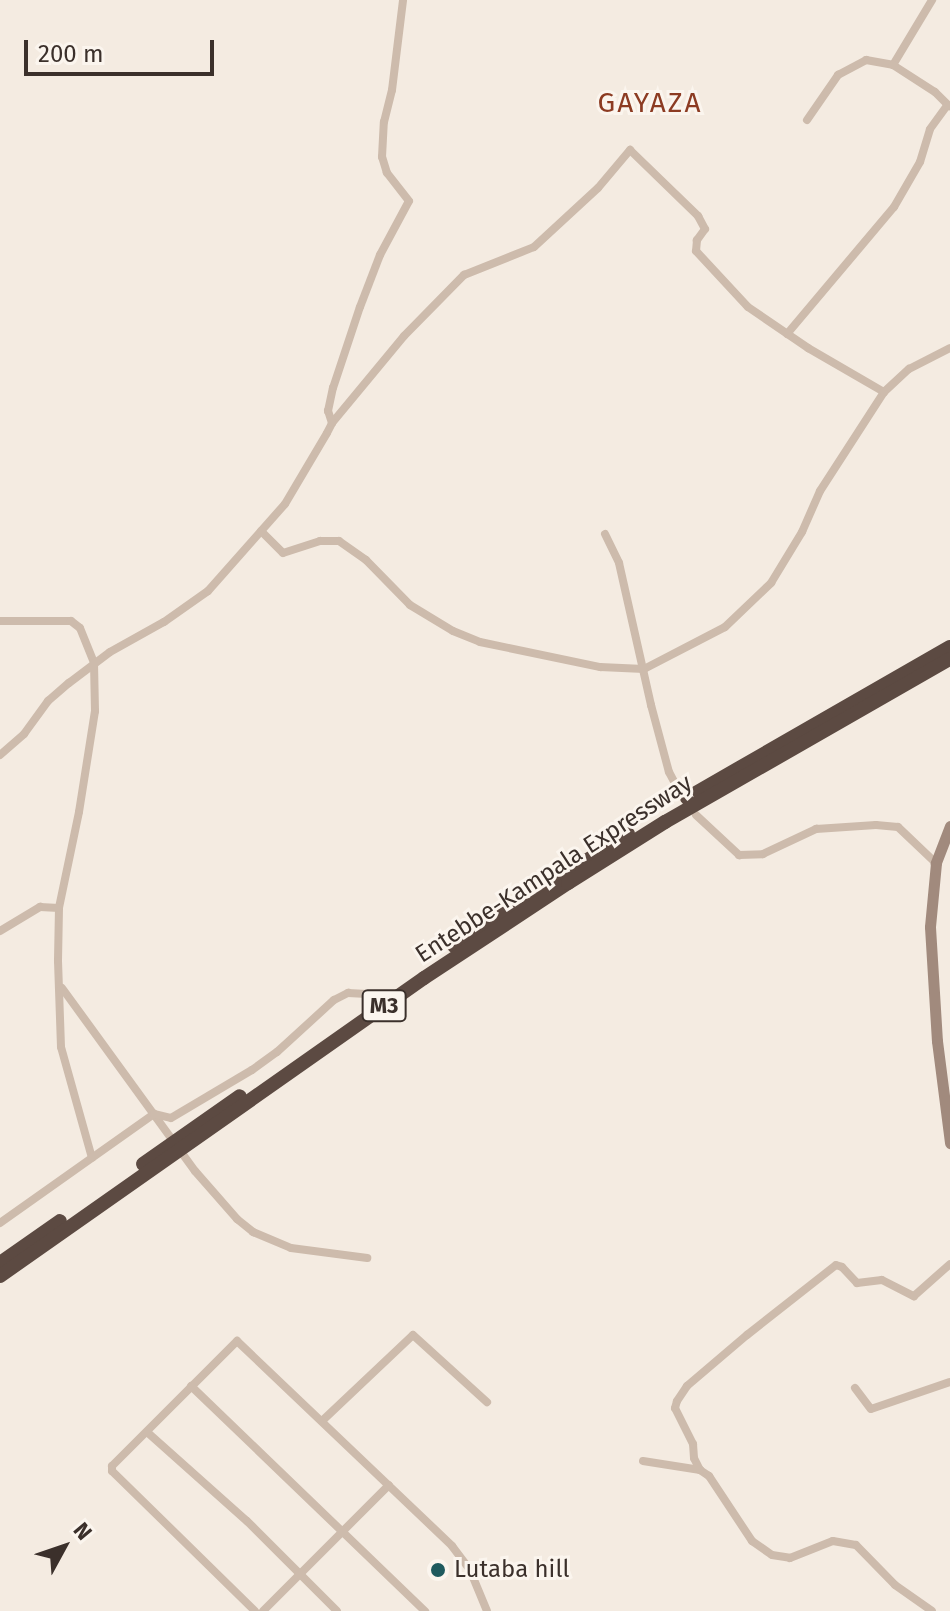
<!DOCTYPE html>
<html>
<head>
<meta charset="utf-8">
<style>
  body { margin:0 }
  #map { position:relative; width:950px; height:1611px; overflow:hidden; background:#f4ebe1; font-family:"Fira Sans",sans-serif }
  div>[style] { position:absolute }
  .minor>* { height:8px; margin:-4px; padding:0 4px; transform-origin:4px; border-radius:4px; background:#cdbbac }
  .secondary>* { height:11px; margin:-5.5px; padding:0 5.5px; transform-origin:5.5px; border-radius:5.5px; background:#a18a7d }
  .motorway>* { height:14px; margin:-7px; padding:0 7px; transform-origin:7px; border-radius:7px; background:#5c4a42 }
  .dots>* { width:22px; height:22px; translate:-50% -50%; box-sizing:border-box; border:4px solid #fbf5ee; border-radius:50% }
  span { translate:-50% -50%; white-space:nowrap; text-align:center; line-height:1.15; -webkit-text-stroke:6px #fbf5ee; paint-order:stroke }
  .shield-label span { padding:2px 6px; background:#fbf5ee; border:2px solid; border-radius:6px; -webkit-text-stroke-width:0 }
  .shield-label { font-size:22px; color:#3b302b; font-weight:700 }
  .street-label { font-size:24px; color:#3b302b }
  .poi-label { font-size:24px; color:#3b302b }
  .left { translate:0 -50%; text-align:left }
  .quarter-label { font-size:28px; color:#8c3b22; letter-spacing:2px }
  .north { position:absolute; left:24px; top:1507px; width:80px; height:80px; -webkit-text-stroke:6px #fbf5ee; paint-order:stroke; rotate:50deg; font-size:22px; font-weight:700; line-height:32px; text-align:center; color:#3b302b }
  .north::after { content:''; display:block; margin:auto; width:28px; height:36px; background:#3b302b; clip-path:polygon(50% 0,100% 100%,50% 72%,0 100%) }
  .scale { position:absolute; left:24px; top:40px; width:190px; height:36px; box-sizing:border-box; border:4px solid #3b302b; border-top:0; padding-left:10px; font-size:24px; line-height:28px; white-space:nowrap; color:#3b302b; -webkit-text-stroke:6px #fbf5ee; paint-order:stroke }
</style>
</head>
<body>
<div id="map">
  <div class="minor">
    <i style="left:893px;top:65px;width:76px;rotate:-59deg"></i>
    <i style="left:807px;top:120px;width:55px;rotate:-55.4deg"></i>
    <i style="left:838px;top:75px;width:32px;rotate:-28deg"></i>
    <i style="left:866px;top:60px;width:27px;rotate:10deg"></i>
    <i style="left:893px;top:65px;width:50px;rotate:32.7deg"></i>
    <i style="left:935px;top:92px;width:20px;rotate:45deg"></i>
    <i style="left:787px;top:334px;width:166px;rotate:-49.9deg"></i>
    <i style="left:894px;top:207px;width:52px;rotate:-60deg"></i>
    <i style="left:920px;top:162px;width:34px;rotate:-73deg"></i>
    <i style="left:930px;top:129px;width:29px;rotate:-54deg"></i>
    <i style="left:332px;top:423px;width:113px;rotate:-50.4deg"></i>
    <i style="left:404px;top:336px;width:86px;rotate:-45.5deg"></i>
    <i style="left:464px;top:275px;width:75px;rotate:-21.8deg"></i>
    <i style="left:534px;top:247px;width:87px;rotate:-42.7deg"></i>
    <i style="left:598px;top:188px;width:50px;rotate:-49.9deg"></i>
    <i style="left:630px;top:150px;width:95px;rotate:44.1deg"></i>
    <i style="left:698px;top:216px;width:15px;rotate:62deg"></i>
    <i style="left:705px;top:229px;width:14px;rotate:126deg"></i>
    <i style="left:697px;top:240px;width:11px;rotate:95deg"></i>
    <i style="left:696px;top:251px;width:76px;rotate:47.1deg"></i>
    <i style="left:748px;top:307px;width:73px;rotate:34.3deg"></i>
    <i style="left:808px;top:348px;width:88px;rotate:30.1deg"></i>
    <i style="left:261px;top:531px;width:31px;rotate:45deg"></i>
    <i style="left:283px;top:553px;width:39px;rotate:-18deg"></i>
    <i style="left:320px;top:541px;width:19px"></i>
    <i style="left:339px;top:541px;width:33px;rotate:35deg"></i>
    <i style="left:366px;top:560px;width:63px;rotate:45.6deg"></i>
    <i style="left:410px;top:605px;width:50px;rotate:31.2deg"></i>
    <i style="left:453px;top:631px;width:29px;rotate:22deg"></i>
    <i style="left:480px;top:642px;width:123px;rotate:11.8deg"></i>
    <i style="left:600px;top:667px;width:44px;rotate:2.6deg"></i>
    <i style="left:644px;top:669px;width:91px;rotate:-27.4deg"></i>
    <i style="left:725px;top:627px;width:64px;rotate:-43.7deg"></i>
    <i style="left:771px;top:583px;width:60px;rotate:-58.7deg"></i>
    <i style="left:802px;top:532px;width:45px;rotate:-66.3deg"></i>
    <i style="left:820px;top:491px;width:118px;rotate:-57.1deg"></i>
    <i style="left:884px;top:392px;width:34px;rotate:-43deg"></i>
    <i style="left:909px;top:369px;width:46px;rotate:-27.1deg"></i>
    <i style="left:605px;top:534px;width:32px;rotate:64deg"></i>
    <i style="left:619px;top:563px;width:146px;rotate:77.3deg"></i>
    <i style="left:651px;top:705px;width:69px;rotate:75deg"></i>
    <i style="left:669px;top:772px;width:19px;rotate:62deg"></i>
    <i style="left:0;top:621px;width:71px"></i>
    <i style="left:71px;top:621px;width:11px;rotate:38deg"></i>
    <i style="left:80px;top:628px;width:38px;rotate:68deg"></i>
    <i style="left:94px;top:663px;width:48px;rotate:88.8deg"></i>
    <i style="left:95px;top:711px;width:102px;rotate:99deg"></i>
    <i style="left:79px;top:812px;width:98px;rotate:101.8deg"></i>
    <i style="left:59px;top:908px;width:53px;rotate:91.1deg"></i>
    <i style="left:58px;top:961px;width:86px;rotate:88deg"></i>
    <i style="left:61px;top:1047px;width:115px;rotate:74.4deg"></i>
    <i style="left:0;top:755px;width:32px;rotate:-41deg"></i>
    <i style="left:24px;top:734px;width:41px;rotate:-54deg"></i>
    <i style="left:48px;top:701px;width:28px;rotate:-41deg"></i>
    <i style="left:69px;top:683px;width:51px;rotate:-37.1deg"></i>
    <i style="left:110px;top:652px;width:62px;rotate:-29.1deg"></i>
    <i style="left:164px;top:622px;width:54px;rotate:-35.2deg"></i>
    <i style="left:208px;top:591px;width:116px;rotate:-48.5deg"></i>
    <i style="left:285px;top:504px;width:82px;rotate:-59.4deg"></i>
    <i style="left:327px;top:433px;width:11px;rotate:-63deg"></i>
    <i style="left:332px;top:423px;width:13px;rotate:-108deg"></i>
    <i style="left:328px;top:411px;width:24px;rotate:-78deg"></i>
    <i style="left:333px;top:388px;width:85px;rotate:-71.6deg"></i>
    <i style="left:360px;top:307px;width:56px;rotate:-69deg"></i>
    <i style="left:380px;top:255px;width:61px;rotate:-61.8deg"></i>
    <i style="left:409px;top:201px;width:36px;rotate:-128deg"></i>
    <i style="left:387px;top:173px;width:17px;rotate:-107deg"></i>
    <i style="left:382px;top:157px;width:35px;rotate:-87deg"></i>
    <i style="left:384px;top:122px;width:33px;rotate:-76deg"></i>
    <i style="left:392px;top:90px;width:91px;rotate:-83deg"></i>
    <i style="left:696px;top:815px;width:59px;rotate:42.9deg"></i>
    <i style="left:739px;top:855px;width:24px;rotate:-2deg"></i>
    <i style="left:763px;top:854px;width:59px;rotate:-25.3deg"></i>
    <i style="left:816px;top:829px;width:60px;rotate:-3.8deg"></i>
    <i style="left:876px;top:825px;width:22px;rotate:5deg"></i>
    <i style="left:898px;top:827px;width:52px;rotate:43.5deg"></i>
    <i style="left:0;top:931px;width:47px;rotate:-31deg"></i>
    <i style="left:40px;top:907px;width:19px;rotate:3deg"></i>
    <i style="left:62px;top:988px;width:226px;rotate:54deg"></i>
    <i style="left:195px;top:1171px;width:64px;rotate:48.8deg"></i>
    <i style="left:237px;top:1219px;width:21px;rotate:39deg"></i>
    <i style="left:253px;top:1232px;width:41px;rotate:22.8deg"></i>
    <i style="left:291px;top:1248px;width:77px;rotate:7.5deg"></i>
    <i style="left:0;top:1223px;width:189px;rotate:-35.3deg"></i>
    <i style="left:154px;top:1114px;width:17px;rotate:13deg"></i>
    <i style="left:171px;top:1118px;width:94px;rotate:-30.7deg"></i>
    <i style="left:252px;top:1070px;width:31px;rotate:-36deg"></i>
    <i style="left:277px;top:1052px;width:77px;rotate:-42.4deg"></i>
    <i style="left:334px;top:1000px;width:16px;rotate:-27deg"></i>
    <i style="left:348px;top:993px;width:19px;rotate:3deg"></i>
    <i style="left:191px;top:1386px;width:325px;rotate:43.9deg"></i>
    <i style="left:855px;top:1388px;width:26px;rotate:53deg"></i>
    <i style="left:871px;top:1409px;width:83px;rotate:-18.9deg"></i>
    <i style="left:322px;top:1421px;width:125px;rotate:-43.4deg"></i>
    <i style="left:413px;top:1335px;width:100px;rotate:42.2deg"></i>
    <i style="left:147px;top:1432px;width:134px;rotate:41.7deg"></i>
    <i style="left:247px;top:1521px;width:127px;rotate:45deg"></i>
    <i style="left:643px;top:1461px;width:58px;rotate:9deg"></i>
    <i style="left:700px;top:1470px;width:11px;rotate:34deg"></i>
    <i style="left:709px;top:1476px;width:78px;rotate:56.5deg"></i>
    <i style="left:752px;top:1541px;width:24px;rotate:35deg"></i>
    <i style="left:772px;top:1555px;width:18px;rotate:9deg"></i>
    <i style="left:790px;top:1558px;width:46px;rotate:-21.6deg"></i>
    <i style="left:833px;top:1541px;width:23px;rotate:10deg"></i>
    <i style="left:856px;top:1545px;width:56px;rotate:45.7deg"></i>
    <i style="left:895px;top:1585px;width:45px;rotate:35.1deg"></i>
    <i style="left:700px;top:1470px;width:13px;rotate:-117deg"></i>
    <i style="left:694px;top:1458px;width:14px;rotate:-94deg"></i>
    <i style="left:693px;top:1444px;width:40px;rotate:-116.6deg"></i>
    <i style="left:675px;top:1408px;width:7px;rotate:-74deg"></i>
    <i style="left:677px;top:1401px;width:18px;rotate:-56deg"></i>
    <i style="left:687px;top:1386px;width:79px;rotate:-40.4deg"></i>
    <i style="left:747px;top:1335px;width:113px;rotate:-38.2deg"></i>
    <i style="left:836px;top:1265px;width:6px;rotate:18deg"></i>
    <i style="left:842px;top:1267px;width:22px;rotate:47deg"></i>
    <i style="left:857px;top:1283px;width:25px;rotate:-7deg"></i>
    <i style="left:882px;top:1280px;width:36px;rotate:27deg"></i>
    <i style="left:914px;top:1296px;width:48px;rotate:-41.6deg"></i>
    <i style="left:255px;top:1611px;width:200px;rotate:-135.6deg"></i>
    <i style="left:112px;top:1471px;width:5px;rotate:-90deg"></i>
    <i style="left:112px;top:1466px;width:177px;rotate:-45deg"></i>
    <i style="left:237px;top:1341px;width:297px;rotate:43.6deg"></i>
    <i style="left:452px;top:1546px;width:30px;rotate:53deg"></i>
    <i style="left:470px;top:1570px;width:44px;rotate:67.5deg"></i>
    <i style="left:263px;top:1611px;width:178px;rotate:-45deg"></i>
  </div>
  <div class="secondary">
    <i style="left:950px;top:826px;width:40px;rotate:111deg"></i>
    <i style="left:936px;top:863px;width:64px;rotate:95.4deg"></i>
    <i style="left:930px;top:927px;width:114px;rotate:86.5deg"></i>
    <i style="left:937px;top:1041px;width:103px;rotate:82.7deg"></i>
  </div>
  <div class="motorway">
    <i style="left:687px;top:798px;width:303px;rotate:-29.9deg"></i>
    <i style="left:454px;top:946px;width:207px;rotate:-32.8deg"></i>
    <i style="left:143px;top:1164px;width:118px;rotate:-35deg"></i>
    <i style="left:0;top:1263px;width:73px;rotate:-35deg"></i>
    <i style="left:0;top:1276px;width:518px;rotate:-35.1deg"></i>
    <i style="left:424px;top:978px;width:173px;rotate:-33.4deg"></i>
    <i style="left:568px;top:883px;width:115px;rotate:-32.2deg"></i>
    <i style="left:665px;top:822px;width:328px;rotate:-29.8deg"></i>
  </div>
  <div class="dots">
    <i style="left:438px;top:1570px;background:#1f5a5e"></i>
  </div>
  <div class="shield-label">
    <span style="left:384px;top:1006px">M3</span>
  </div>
  <div class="street-label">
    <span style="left:554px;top:869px;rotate:-33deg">Entebbe-Kampala Expressway</span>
  </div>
  <div class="poi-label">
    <span class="left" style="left:454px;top:1570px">Lutaba hill</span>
  </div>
  <div class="quarter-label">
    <span style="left:650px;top:103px">GAYAZA</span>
  </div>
  <div class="north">N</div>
  <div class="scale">200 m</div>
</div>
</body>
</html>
